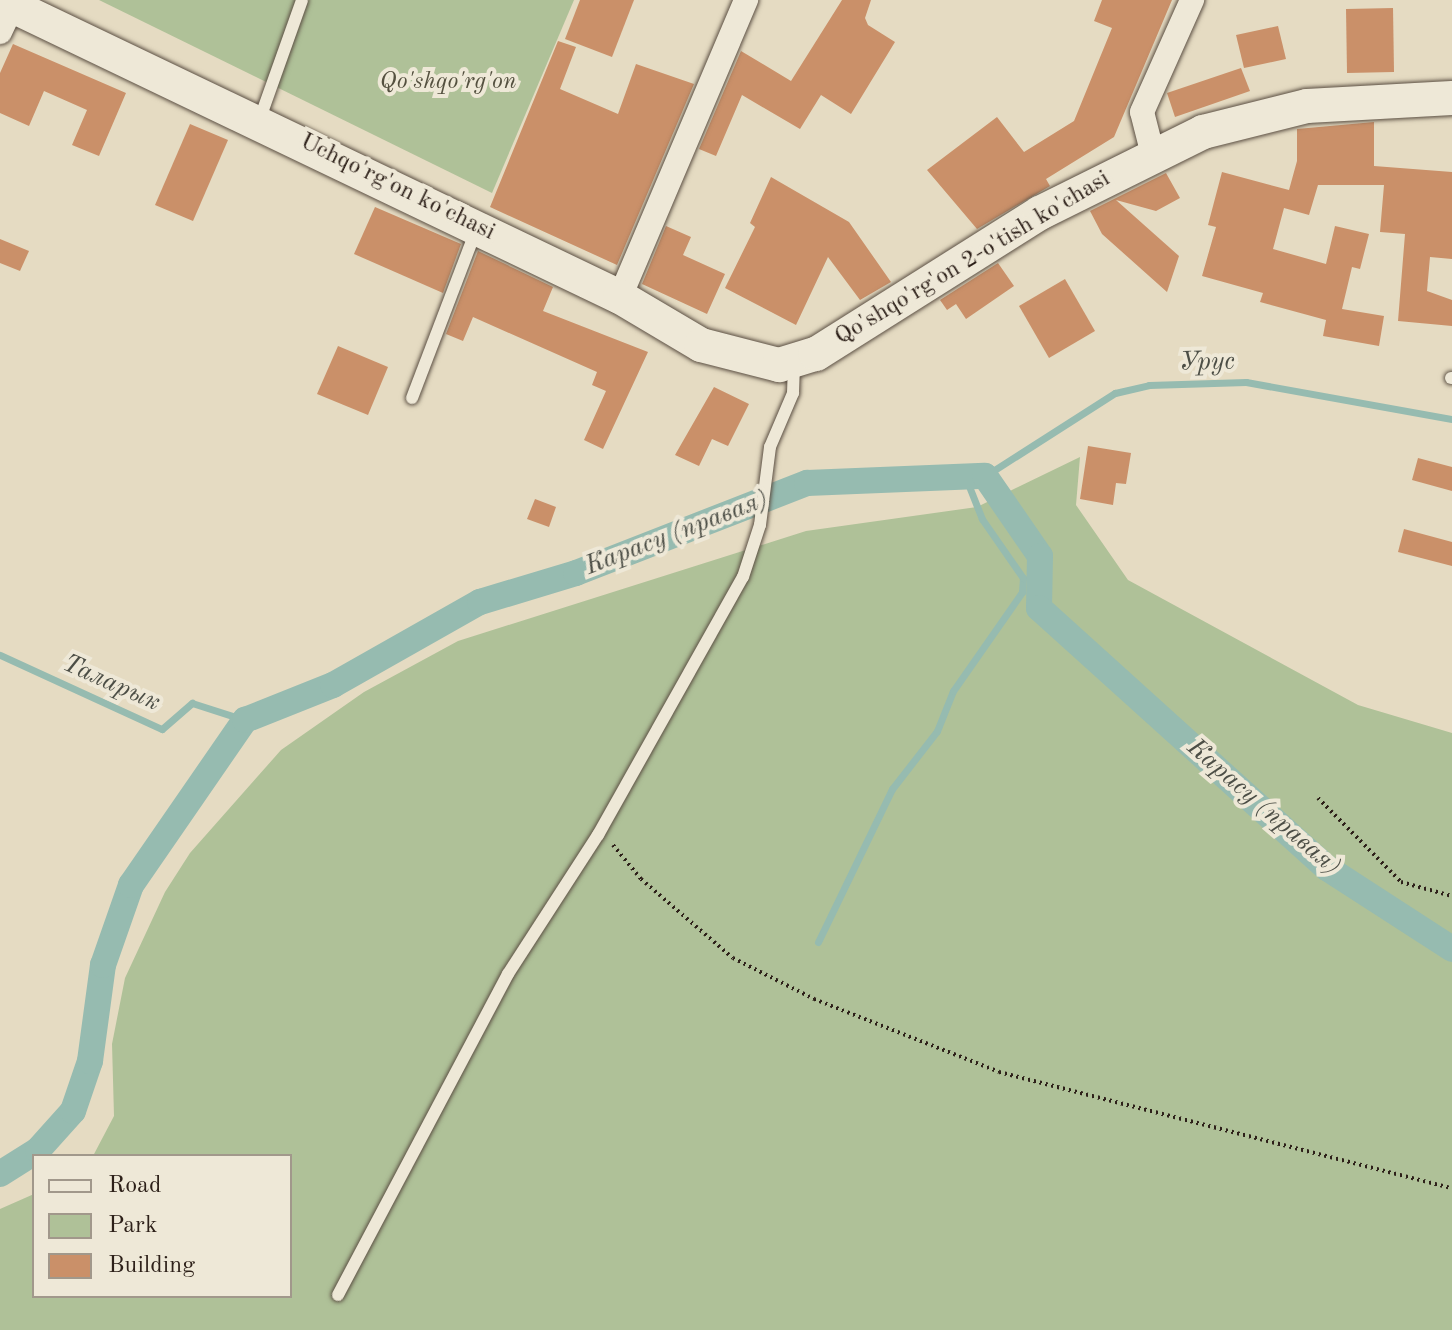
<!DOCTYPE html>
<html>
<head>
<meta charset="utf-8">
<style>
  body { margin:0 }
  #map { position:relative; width:1452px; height:1330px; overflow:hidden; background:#e5dbc2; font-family:"Old Standard TT",serif }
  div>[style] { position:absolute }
  .green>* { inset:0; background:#afc198 }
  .stream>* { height:7px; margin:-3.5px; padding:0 3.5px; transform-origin:3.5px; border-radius:3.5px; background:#96bbb0 }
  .canal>* { height:26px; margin:-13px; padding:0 13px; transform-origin:13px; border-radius:13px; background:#96bbb0 }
  .building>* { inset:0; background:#ca9069 }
  .path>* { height:4px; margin-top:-2px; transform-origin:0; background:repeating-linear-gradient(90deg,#2d2019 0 2px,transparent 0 6px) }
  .roads { filter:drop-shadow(0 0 2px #5b4f43) drop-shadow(0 0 2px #5b4f43) }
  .lane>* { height:12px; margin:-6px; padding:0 6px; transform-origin:6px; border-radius:6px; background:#eee8d7 }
  .street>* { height:24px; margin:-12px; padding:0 12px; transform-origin:12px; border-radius:12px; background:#eee8d7 }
  .secondary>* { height:34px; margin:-17px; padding:0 17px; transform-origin:17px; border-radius:17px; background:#eee8d7 }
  span { translate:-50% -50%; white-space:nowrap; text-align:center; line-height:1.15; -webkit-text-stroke:8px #eee8d7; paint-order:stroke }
  .park-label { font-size:24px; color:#54503f; font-style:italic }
  .street-label { font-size:24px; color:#2d2019 }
  .water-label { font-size:26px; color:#4c4e46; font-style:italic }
  .legend { position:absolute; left:32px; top:1154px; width:260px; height:144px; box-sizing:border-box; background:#eee8d7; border:2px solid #a1988b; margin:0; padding:10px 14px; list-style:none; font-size:24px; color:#2d2019 }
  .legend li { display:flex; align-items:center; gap:16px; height:40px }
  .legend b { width:40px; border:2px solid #a1988b }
</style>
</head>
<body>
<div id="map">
  <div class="green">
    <i style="clip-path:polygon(99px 0,574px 0,492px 193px)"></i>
    <i style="clip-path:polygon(1080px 457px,1076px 505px,1128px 580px,1358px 705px,1452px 733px,1452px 1330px,0 1330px,0 1209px,34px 1194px,34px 1296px,290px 1296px,290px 1156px,93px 1156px,114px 1116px,112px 1044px,125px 978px,165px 892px,190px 853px,281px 750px,364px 692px,458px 641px,806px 531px,977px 507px)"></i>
  </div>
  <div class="stream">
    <i style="left:985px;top:476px;width:154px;rotate:-32.6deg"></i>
    <i style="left:1115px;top:393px;width:35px;rotate:-13deg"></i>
    <i style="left:1149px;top:385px;width:97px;rotate:-1.8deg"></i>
    <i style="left:1246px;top:382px;width:209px;rotate:10.2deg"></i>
    <i style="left:0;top:655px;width:178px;rotate:24.6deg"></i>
    <i style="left:162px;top:729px;width:40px;rotate:-41deg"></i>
    <i style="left:192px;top:703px;width:56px;rotate:17.8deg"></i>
    <i style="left:818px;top:942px;width:170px;rotate:-64.2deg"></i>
    <i style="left:892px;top:789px;width:73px;rotate:-52.2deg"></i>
    <i style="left:937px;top:731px;width:43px;rotate:-68.2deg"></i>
    <i style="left:953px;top:691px;width:121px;rotate:-55.1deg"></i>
    <i style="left:1022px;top:592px;width:14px;rotate:-86deg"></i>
    <i style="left:1023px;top:578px;width:72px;rotate:-124.8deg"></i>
    <i style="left:982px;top:519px;width:46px;rotate:-111.6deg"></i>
  </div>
  <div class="canal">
    <i style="left:0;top:1174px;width:45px;rotate:-32.3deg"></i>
    <i style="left:38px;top:1150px;width:52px;rotate:-48.1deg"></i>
    <i style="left:73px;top:1111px;width:53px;rotate:-71.2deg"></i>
    <i style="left:90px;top:1061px;width:97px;rotate:-82.3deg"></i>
    <i style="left:103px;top:965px;width:85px;rotate:-70.7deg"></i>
    <i style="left:131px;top:885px;width:201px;rotate:-55.4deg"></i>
    <i style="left:245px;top:720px;width:95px;rotate:-21.7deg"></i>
    <i style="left:333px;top:685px;width:169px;rotate:-29.5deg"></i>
    <i style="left:480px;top:602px;width:100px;rotate:-16.8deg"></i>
    <i style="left:576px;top:573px;width:248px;rotate:-21.3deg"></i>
    <i style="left:807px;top:483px;width:178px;rotate:-2.3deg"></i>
    <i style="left:985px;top:476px;width:97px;rotate:55.5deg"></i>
    <i style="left:1040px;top:556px;width:52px;rotate:91.1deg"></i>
    <i style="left:1039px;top:608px;width:388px;rotate:42.1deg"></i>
    <i style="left:1327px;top:868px;width:149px;rotate:32.9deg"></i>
  </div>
  <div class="building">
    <i style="clip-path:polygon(580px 0,634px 0,612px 57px,565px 39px)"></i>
    <i style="clip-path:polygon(842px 0,871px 0,865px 18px,868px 25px,895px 42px,851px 114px,821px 95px,800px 129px,742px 95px,716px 156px,699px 149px,741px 51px,791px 81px)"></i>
    <i style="clip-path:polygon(1102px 0,1172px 0,1114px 137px,1046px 179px,1050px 186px,977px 229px,927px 170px,997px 117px,1024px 152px,1074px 121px,1112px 28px,1094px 21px)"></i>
    <i style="clip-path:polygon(1393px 8px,1394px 72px,1347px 73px,1346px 9px)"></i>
    <i style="clip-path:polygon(1278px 26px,1286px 59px,1244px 68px,1236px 35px)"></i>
    <i style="clip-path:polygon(558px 41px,576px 47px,560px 89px,618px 114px,636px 64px,694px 84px,617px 265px,490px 207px)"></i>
    <i style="clip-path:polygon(13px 44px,126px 93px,99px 156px,72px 145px,87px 110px,44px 91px,29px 126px,0 113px,0 73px)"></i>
    <i style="clip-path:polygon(1241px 68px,1250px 91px,1175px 117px,1167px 93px)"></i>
    <i style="clip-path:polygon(1374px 122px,1374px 166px,1452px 172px,1452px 259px,1430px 257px,1427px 291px,1452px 300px,1452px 326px,1398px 321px,1405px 234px,1380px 232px,1384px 185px,1318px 185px,1309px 215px,1284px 208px,1273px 249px,1326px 264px,1335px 226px,1369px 234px,1360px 269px,1352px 267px,1342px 309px,1384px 316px,1379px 346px,1323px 336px,1326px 320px,1260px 302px,1263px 293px,1202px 276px,1216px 227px,1208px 225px,1222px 172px,1289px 190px,1297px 161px,1297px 129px)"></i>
    <i style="clip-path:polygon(190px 124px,228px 140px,193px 221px,155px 205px)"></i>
    <i style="clip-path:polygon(1166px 173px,1180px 198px,1156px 211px,1116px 200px,1179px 256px,1167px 292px,1102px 234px,1090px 211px)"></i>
    <i style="clip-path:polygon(771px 177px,849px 222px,891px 282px,860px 300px,828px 257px,796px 325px,725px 288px,755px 227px,750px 223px)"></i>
    <i style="clip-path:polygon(375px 207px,461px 244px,443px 293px,354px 254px)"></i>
    <i style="clip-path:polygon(666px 226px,691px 237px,683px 255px,725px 274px,707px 314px,642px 284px)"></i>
    <i style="clip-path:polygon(0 239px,29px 251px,20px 271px,0 263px)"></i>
    <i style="clip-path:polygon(478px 251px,553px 287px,543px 311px,648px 352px,603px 449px,584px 440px,606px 391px,592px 385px,597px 372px,473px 317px,463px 341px,446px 334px)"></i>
    <i style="clip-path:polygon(998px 263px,1014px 286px,966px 319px,956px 304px,947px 310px,940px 300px)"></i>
    <i style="clip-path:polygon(1065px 279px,1095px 331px,1049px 358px,1019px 306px)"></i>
    <i style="clip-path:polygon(338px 346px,388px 367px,368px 415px,317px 394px)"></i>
    <i style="clip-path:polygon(714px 387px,749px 404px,728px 446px,712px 439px,699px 466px,675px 455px)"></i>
    <i style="clip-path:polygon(1088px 446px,1131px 453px,1126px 484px,1116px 483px,1113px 505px,1080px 499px)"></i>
    <i style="clip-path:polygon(1418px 458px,1452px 467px,1452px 491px,1412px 480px)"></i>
    <i style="clip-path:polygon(535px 499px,556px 507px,549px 527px,527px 519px)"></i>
    <i style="clip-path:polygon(1404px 529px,1452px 542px,1452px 566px,1398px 552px)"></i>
  </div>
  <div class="path">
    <i style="left:1318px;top:798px;width:118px;rotate:45.3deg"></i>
    <i style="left:1401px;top:882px;width:53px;rotate:15.4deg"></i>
    <i style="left:613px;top:845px;width:44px;rotate:50.5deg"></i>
    <i style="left:641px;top:879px;width:121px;rotate:40.7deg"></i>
    <i style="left:733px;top:958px;width:91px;rotate:26.8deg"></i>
    <i style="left:814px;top:999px;width:199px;rotate:21.5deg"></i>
    <i style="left:999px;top:1072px;width:468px;rotate:14.4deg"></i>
  </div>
  <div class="roads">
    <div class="lane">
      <i style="left:259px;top:121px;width:128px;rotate:-70.4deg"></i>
      <i style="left:1451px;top:378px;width:1px"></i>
      <i style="left:412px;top:398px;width:180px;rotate:-69.1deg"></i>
      <i style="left:338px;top:1295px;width:363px;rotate:-62.1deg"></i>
      <i style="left:508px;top:974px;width:166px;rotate:-57.1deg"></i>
      <i style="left:598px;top:835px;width:296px;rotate:-60.7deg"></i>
      <i style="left:743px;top:577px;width:55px;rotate:-71.9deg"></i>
      <i style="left:760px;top:525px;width:79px;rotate:-82.7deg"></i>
      <i style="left:770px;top:447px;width:59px;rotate:-66.9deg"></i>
      <i style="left:793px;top:393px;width:29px;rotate:-88deg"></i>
    </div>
    <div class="street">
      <i style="left:0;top:32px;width:29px;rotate:-65deg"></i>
      <i style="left:1153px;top:155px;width:44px;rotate:-104.3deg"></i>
      <i style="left:1142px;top:112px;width:123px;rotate:-65.9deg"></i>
      <i style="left:620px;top:297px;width:323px;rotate:-67deg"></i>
    </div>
    <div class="secondary">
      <i style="left:0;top:0;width:687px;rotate:25.6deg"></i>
      <i style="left:620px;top:297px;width:94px;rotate:30.7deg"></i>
      <i style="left:701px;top:345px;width:81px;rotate:14.4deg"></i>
      <i style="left:779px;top:365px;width:39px;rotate:-17deg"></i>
      <i style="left:816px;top:354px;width:265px;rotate:-32.2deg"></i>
      <i style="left:1040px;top:213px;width:182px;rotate:-26.4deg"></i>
      <i style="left:1203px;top:132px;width:107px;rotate:-14deg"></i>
      <i style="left:1307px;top:106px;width:145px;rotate:-3.2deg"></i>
    </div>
  </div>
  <div class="park-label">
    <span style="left:448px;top:83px">Qo'shqo'rg'on</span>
  </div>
  <div class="street-label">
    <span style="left:397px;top:188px;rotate:26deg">Uchqo'rg'on ko'chasi</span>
    <span style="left:973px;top:259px;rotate:-31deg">Qo'shqo'rg'on 2-o'tish ko'chasi</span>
  </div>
  <div class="water-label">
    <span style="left:1207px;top:363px;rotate:-1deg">Урус</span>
    <span style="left:677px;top:534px;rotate:-21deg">Карасу (правая)</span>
    <span style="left:111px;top:684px;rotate:24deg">Таларык</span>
    <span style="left:1263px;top:808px;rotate:41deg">Карасу (правая)</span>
  </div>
  <ul class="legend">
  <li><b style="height:10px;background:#eee8d7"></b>Road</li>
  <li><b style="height:22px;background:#afc198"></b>Park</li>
  <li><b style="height:22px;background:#ca9069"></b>Building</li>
  </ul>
</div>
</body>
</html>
